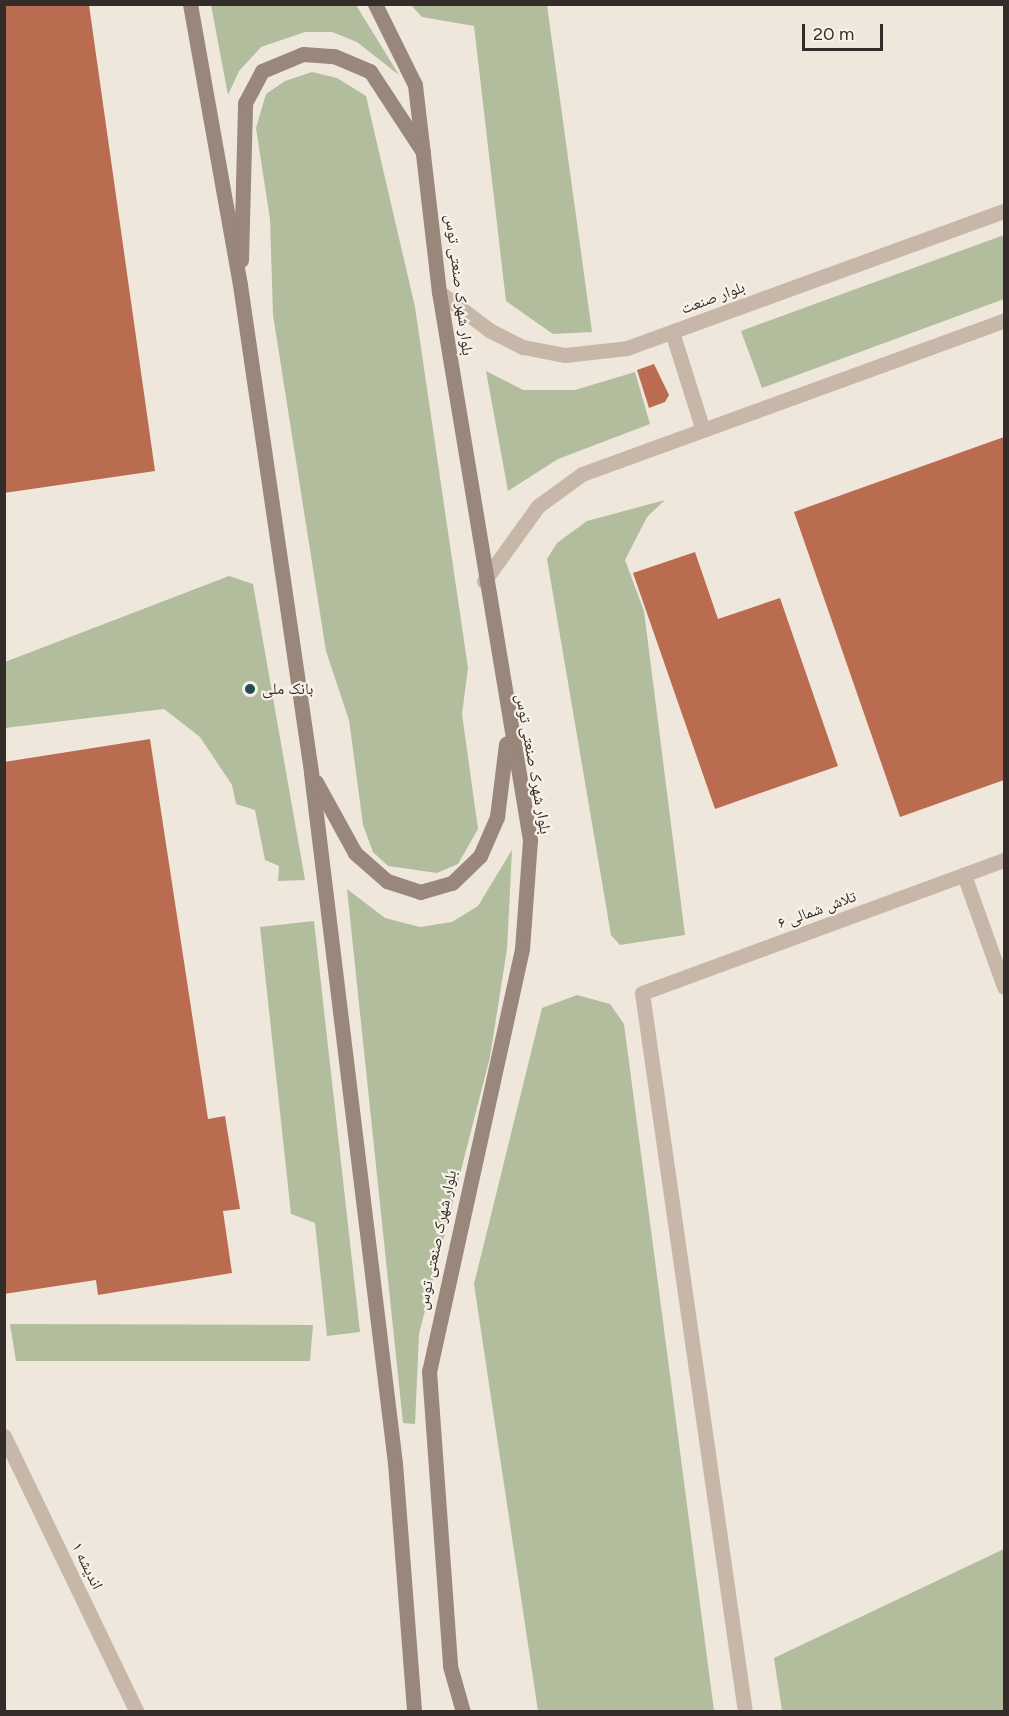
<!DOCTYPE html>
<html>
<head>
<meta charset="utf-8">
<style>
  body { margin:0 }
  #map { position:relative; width:1009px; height:1716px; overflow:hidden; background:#efe7dc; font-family:Figtree,"Noto Naskh Arabic",sans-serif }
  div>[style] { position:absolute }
  .green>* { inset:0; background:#b1bd9d }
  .building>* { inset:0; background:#ba6c50 }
  .minor>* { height:15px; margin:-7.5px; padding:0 7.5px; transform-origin:7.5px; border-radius:7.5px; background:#c6b7a9 }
  .tertiary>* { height:15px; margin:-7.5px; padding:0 7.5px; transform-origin:7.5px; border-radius:7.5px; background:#c6b7a9 }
  .secondary>* { height:15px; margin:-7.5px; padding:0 7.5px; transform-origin:7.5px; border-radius:7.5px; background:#99877b }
  .dots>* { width:16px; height:16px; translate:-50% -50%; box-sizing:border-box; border:3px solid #f7f1e8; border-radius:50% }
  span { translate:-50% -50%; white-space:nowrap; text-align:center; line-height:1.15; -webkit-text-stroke:4.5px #f7f1e8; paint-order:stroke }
  .street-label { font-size:16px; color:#342c28 }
  .poi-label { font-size:16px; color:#342c28 }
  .left { translate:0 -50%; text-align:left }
  .frame { position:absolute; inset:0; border:6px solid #342c28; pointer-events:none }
  .scale { position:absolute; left:802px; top:24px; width:81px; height:27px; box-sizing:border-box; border:3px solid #342c28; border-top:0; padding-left:8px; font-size:18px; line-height:21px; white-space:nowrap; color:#342c28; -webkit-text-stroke:4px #f7f1e8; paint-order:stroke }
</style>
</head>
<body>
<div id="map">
  <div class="green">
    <i style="clip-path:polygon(211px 5px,356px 5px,399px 75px,357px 42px,332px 32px,305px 32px,261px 47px,239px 71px,228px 95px)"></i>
    <i style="clip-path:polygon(411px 5px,547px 5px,592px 332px,553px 334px,506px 301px,474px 26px,422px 17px)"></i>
    <i style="clip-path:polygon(312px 72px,337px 78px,366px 96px,415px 307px,468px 668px,462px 714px,478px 829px,458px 864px,437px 873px,388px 866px,373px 852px,363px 825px,349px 720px,326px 651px,273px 315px,270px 219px,256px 128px,266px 94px,285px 81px)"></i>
    <i style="clip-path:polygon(1004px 235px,1004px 299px,762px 388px,741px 331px)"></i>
    <i style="clip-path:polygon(486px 371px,523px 390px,575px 390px,635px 372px,650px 424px,558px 459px,508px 491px)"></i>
    <i style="clip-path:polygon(665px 500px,647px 517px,625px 560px,644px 611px,685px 935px,620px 945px,611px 935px,547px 559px,557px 543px,587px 521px)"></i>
    <i style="clip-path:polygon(229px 576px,253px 584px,305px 880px,278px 881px,279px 866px,265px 860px,255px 810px,236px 804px,232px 785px,200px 737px,164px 709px,5px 728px,5px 662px)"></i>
    <i style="clip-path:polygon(512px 850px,507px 949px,490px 1057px,419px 1334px,415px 1424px,403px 1423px,347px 889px,385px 918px,420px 927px,452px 922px,478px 906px)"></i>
    <i style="clip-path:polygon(314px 921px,360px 1332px,327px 1336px,315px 1223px,291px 1214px,260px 927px)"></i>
    <i style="clip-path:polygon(577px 995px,610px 1004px,624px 1024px,714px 1711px,538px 1711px,474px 1284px,542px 1008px)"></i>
    <i style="clip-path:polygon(10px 1324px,313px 1325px,310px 1361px,16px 1361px)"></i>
    <i style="clip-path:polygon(1004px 1549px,1004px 1711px,782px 1711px,774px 1658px)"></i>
  </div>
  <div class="building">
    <i style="clip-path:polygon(4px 5px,89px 5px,155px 471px,4px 493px)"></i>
    <i style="clip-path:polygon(654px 364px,669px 395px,665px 402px,649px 408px,637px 370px)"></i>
    <i style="clip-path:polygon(1004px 437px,1004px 780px,900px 817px,794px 512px)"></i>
    <i style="clip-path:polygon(695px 552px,718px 619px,780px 598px,838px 766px,715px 809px,633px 573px)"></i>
    <i style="clip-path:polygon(150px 739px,208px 1119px,225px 1116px,240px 1209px,223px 1211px,232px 1273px,98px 1295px,96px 1280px,4px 1294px,4px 762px)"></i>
  </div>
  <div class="minor">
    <i style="left:964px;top:875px;width:119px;rotate:70.3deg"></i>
    <i style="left:4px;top:1436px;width:306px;rotate:64.3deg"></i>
    <i style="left:745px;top:1712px;width:726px;rotate:-98.15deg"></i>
    <i style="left:642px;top:993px;width:386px;rotate:-20.2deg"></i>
  </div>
  <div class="tertiary">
    <i style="left:439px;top:292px;width:63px;rotate:37.2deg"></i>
    <i style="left:489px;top:330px;width:38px;rotate:27deg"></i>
    <i style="left:523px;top:347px;width:43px;rotate:10.8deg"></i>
    <i style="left:565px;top:355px;width:62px;rotate:-6.4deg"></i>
    <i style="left:627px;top:348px;width:401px;rotate:-20deg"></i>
    <i style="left:672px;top:332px;width:100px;rotate:72.5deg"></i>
    <i style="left:484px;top:581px;width:92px;rotate:-54.2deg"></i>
    <i style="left:538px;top:506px;width:54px;rotate:-36deg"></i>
    <i style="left:582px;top:474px;width:449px;rotate:-20deg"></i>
  </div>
  <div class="secondary">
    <i style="left:190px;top:4px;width:285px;rotate:79.9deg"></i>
    <i style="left:240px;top:285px;width:493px;rotate:81.7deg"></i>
    <i style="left:311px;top:773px;width:695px;rotate:83.06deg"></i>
    <i style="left:395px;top:1463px;width:250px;rotate:85.6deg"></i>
    <i style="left:375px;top:4px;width:90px;rotate:63.7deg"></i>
    <i style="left:415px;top:85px;width:208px;rotate:83.4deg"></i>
    <i style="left:439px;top:292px;width:556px;rotate:80.57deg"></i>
    <i style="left:530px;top:840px;width:109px;rotate:94.2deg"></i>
    <i style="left:522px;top:949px;width:432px;rotate:102.4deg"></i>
    <i style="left:429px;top:1371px;width:296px;rotate:85.9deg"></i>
    <i style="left:450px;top:1666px;width:48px;rotate:74.2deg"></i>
    <i style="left:241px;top:260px;width:157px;rotate:-88.5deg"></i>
    <i style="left:245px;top:103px;width:36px;rotate:-62deg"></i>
    <i style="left:262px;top:71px;width:44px;rotate:-22.5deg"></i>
    <i style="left:303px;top:54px;width:31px;rotate:4deg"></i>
    <i style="left:334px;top:56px;width:39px;rotate:23deg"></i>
    <i style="left:370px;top:71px;width:97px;rotate:56.8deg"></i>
    <i style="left:316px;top:782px;width:81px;rotate:61.2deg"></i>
    <i style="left:355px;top:853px;width:43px;rotate:41.2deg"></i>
    <i style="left:387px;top:881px;width:35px;rotate:18deg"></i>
    <i style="left:420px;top:892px;width:33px;rotate:-16deg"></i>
    <i style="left:452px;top:883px;width:39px;rotate:-44deg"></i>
    <i style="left:480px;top:856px;width:43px;rotate:-66.4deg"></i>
    <i style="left:497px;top:817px;width:74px;rotate:-83deg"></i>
  </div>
  <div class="dots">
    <i style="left:250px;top:689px;background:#224d51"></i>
  </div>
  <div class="street-label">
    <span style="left:459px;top:285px;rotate:83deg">بلوار شهرک صنعتی توس</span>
    <span style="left:713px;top:298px;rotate:-20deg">بلوار صنعت</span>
    <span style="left:533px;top:764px;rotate:80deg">بلوار شهرک صنعتی توس</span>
    <span style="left:817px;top:910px;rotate:-20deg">تلاش شمالی ۶</span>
    <span style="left:437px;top:1240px;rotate:-78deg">بلوار شهرک صنعتی توس</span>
    <span style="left:87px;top:1566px;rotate:64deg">اندیشه ۱</span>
  </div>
  <div class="poi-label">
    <span class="left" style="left:262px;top:689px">بانک ملی</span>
  </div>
  <div class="frame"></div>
  <div class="scale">20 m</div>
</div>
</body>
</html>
